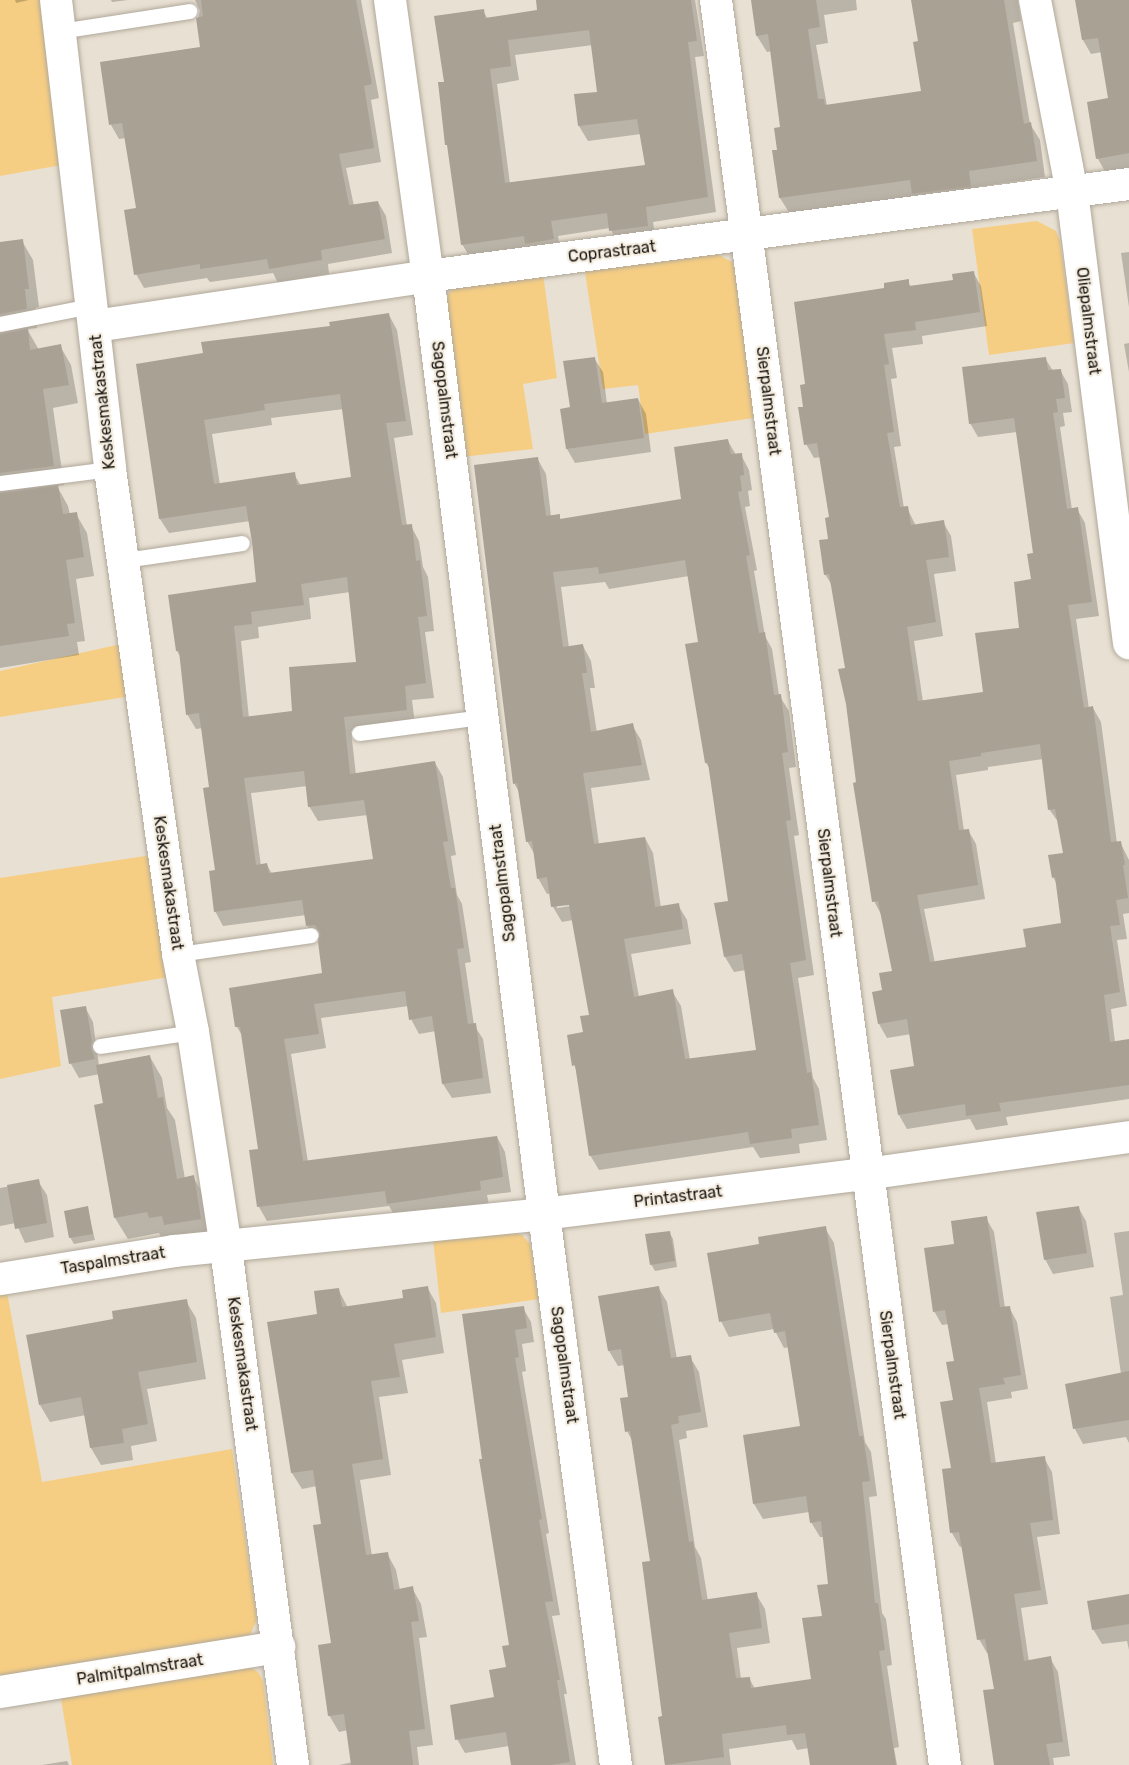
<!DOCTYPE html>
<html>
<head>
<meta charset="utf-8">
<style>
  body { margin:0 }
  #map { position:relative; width:1129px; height:1765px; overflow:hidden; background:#e8e0d2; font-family:Rubik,sans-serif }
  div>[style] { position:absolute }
  .green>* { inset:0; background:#f6ce83 }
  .shadow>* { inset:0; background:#0003 }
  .building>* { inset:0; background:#a9a194 }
  .roads { filter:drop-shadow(0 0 2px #b0a89b) drop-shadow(0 0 2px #b0a89b) }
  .lane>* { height:15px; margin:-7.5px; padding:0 7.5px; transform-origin:7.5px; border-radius:7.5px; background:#fff }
  .street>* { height:32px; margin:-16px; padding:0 16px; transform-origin:16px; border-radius:16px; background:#fff }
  span { translate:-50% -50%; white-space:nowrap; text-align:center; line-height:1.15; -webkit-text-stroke:4.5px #f5ede0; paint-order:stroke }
  .street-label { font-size:16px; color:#171410 }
</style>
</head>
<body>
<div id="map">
  <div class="green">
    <i style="clip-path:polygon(0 0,58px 0,73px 163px,0 176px)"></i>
    <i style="clip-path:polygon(1037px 221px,1056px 231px,1060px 241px,1074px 343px,989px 355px,972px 229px)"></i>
    <i style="clip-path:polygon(715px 253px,732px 262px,738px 270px,760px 417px,645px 434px,638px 385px,603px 389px,584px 266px)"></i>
    <i style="clip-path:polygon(543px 273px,557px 378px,523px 384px,533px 449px,462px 457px,445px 298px,454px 287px)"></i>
    <i style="clip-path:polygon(139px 640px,144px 694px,0 717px,0 671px)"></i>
    <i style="clip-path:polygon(165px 853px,180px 975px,52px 997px,61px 1066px,0 1079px,0 878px)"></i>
    <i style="clip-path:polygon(510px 1232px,522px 1235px,530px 1244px,539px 1299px,441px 1313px,433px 1239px)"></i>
    <i style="clip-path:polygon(6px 1287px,42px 1482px,232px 1449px,257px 1619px,250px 1635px,238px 1644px,0 1684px,0 1288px)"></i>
    <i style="clip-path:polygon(235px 1664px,251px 1668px,258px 1672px,263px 1681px,273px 1765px,72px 1765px,60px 1693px)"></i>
  </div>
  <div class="shadow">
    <i style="clip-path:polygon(15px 0,29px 0,16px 3px)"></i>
    <i style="clip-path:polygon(111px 0,128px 0,112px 2px)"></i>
    <i style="clip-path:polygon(195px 0,361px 0,379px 98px,371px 100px,381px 162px,346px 168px,354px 206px,378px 202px,386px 216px,392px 253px,328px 264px,329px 274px,278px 283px,273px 273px,210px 282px,207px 278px,144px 288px,136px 274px,138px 209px,126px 138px,119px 139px,111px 125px,202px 48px,198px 18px,200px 11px)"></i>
    <i style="clip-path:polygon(evenodd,537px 0,695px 0,704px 56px,695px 57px,716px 212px,653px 222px,656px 241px,619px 246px,610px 228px,558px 236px,561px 254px,471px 259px,462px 244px,445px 83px,483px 11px,488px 19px,539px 12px,537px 0,593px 45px,598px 93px,579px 126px,588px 141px,641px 134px,646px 167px,510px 184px,497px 84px,519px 80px,515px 55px,593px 45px)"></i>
    <i style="clip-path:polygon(753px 0,856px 0,857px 10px,824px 15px,828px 43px,816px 45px,827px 106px,922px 92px,920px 43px,913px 0,1018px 0,1021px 21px,1013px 23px,1030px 124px,1040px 140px,1045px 177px,977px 187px,979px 203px,790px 214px,780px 198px,779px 151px,782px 129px,772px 51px,767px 52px,757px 36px)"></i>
    <i style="clip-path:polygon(1077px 0,1129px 0,1129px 169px,1106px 173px,1098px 159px,1109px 99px,1102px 52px,1091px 54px,1083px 40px)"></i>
    <i style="clip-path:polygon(22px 241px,33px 260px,39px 307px,35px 308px,37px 328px,27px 329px,39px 350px,60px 346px,71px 365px,78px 403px,53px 408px,64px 485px,57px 486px,68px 506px,70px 515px,76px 514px,87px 533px,94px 576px,76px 579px,85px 641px,77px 642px,79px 655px,0 668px,0 244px)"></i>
    <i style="clip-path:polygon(1129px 252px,1129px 307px,1121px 253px)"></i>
    <i style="clip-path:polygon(evenodd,973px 272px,981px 286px,987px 326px,922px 336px,923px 344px,892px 348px,897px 378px,891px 379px,901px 446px,894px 447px,904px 508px,907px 508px,916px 526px,943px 522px,951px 536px,956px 571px,934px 574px,943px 636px,914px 641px,923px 702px,984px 693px,1021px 629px,1033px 581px,1035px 554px,1017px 432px,978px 437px,970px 423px,1045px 358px,1053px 371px,1060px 370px,1068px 384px,1072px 412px,1063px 413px,1065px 426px,1060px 427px,1072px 510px,1077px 509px,1085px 523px,1099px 616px,1076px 619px,1089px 709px,1093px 708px,1101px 722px,1117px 843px,1120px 842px,1129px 860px,1129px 913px,1123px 914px,1127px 939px,1117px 940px,1127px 1006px,1111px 1009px,1115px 1042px,1129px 1040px,1129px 1099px,1006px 1117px,1008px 1125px,976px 1130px,970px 1119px,907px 1129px,899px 1115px,891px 1071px,916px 1067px,911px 1034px,887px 1038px,879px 1024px,884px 991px,894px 972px,882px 916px,874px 901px,846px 670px,833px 587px,825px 574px,830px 519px,821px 457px,814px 458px,806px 444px,805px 408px,807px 385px,886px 289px,908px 281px,911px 287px,954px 281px,973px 272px,1043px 759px,1049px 809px,1059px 823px,1064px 854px,1053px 877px,1058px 886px,1063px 924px,1028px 948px,935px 963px,924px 909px,985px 899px,976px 844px,968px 830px,964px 831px,956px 775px,988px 770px,988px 767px,1043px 759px)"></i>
    <i style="clip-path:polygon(evenodd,389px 315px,397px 330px,413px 435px,394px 438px,407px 526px,411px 526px,419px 541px,423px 567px,428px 577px,434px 631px,425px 632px,434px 698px,412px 700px,415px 724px,351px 731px,356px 775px,435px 763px,443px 777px,456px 855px,451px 856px,457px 895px,462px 904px,471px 962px,465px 963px,474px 1025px,483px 1039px,491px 1093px,452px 1098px,443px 1084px,436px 1031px,419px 1034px,411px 1019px,409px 1006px,321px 1018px,326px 1048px,291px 1054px,308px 1162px,497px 1137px,505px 1152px,511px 1192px,487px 1195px,489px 1205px,396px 1218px,389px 1206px,267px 1221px,259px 1207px,260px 1150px,243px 1037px,237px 1027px,324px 974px,320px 940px,316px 940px,307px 925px,306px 915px,223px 926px,215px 911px,217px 871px,211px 788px,203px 728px,196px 729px,187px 714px,181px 658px,177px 651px,258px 583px,250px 521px,169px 533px,160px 519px,205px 355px,389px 315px,344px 409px,353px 478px,301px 486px,294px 474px,220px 485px,212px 434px,272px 425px,271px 418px,344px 409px,389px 315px,350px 592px,358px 664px,293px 712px,249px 718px,241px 641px,259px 638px,258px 627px,311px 619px,309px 598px,350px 592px,389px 315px,307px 786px,309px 806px,318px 821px,368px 815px,375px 860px,272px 874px,267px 865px,261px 866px,251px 793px,307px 786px)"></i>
    <i style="clip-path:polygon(1129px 343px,1129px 372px,1124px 344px)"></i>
    <i style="clip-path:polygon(594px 358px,603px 372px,607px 404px,638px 399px,646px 414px,651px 452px,575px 463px,567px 449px,562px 410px,572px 409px)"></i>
    <i style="clip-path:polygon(evenodd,728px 441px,736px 455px,741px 455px,749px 470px,752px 490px,748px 491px,750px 506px,745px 507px,757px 570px,754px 571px,765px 636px,772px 649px,779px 695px,789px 711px,796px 767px,789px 768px,799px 835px,794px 836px,814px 975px,798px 978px,813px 1078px,819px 1089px,827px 1140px,799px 1144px,800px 1153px,760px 1158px,753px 1147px,599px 1170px,590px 1155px,577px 1071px,574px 1065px,591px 1016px,573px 920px,562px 922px,553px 907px,551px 893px,547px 894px,538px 878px,535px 855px,527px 841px,520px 794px,514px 783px,537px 458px,546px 474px,551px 516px,559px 516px,561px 520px,682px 500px,728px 441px,689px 576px,700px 643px,706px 763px,710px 769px,730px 902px,725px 957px,734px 972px,746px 970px,758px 1051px,690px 1060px,681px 1006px,672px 991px,639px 997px,631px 954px,691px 944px,687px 920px,678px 905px,661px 908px,653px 853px,645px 838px,599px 844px,591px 788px,650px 780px,641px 740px,632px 725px,597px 733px,590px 688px,595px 688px,591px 661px,583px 646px,569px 648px,561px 587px,605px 582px,609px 589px,689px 576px,728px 441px,557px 905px,577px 905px,557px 908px,557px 905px)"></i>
    <i style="clip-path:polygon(85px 1007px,93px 1022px,99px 1066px,150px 1057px,162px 1078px,167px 1108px,175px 1120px,185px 1179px,193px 1177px,206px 1198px,213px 1240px,162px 1239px,159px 1233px,128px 1239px,115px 1218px,100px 1074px,79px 1078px,71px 1064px,61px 1012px)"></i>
    <i style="clip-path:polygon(38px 1181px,47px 1195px,54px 1237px,25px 1243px,16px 1223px,0 1226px,0 1188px)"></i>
    <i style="clip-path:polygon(1078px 1207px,1086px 1221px,1094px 1267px,1053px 1274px,1045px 1259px)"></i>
    <i style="clip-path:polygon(87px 1208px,95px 1240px,74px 1244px,70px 1237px)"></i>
    <i style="clip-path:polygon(986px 1218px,994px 1232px,1005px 1308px,1009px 1307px,1017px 1322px,1028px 1389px,1011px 1392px,1012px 1398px,987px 1402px,996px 1464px,1044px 1458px,1052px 1472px,1060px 1534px,1037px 1537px,1048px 1604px,1021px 1608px,1029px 1662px,1050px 1658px,1058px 1672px,1070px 1756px,1053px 1758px,1054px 1765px,995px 1765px,995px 1690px,989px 1653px,987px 1653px,979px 1639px,963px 1546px,960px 1547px,952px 1533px,955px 1362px,949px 1324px,942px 1325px,934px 1311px,956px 1245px)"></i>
    <i style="clip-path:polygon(825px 1228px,834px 1243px,865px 1442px,871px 1452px,877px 1496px,869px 1497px,882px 1613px,886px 1619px,892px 1665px,887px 1666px,899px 1747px,894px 1748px,897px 1765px,811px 1765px,809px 1748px,797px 1750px,792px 1740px,729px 1749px,731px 1765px,665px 1765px,660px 1718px,664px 1717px,652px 1562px,634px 1444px,627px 1431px,630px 1398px,625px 1365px,618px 1366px,609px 1351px,658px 1287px,667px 1302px,677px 1359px,690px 1357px,699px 1372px,708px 1427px,686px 1431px,687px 1438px,679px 1440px,695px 1547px,701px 1558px,708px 1601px,756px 1594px,765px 1609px,770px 1643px,737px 1648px,741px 1679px,749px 1678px,755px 1689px,812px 1681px,830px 1585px,825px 1537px,820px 1537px,811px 1522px,809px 1512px,763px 1519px,754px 1504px,801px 1428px,789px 1347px,784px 1348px,774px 1329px,729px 1337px,721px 1321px,760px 1245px)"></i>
    <i style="clip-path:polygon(1129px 1231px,1129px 1443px,1126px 1437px,1083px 1444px,1075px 1429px,1067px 1385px,1121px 1374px,1110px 1297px,1123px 1295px,1114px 1233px)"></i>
    <i style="clip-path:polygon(669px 1232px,673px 1239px,677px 1267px,655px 1271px,651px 1264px)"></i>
    <i style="clip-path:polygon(427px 1287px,436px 1303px,444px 1353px,402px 1360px,408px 1393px,379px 1397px,391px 1475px,360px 1480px,372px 1556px,387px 1553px,396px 1570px,400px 1590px,412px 1588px,421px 1604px,427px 1637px,419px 1638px,433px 1745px,417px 1747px,419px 1765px,339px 1765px,353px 1762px,348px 1730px,339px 1732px,329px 1715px,332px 1645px,323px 1525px,317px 1486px,302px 1489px,292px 1473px,319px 1316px,338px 1289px,348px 1308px,404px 1299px)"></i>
    <i style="clip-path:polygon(186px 1301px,196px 1318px,206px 1379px,147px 1389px,157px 1441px,131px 1446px,133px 1460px,101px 1465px,91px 1448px,86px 1415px,50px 1422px,40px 1405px,115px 1320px)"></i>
    <i style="clip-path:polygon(523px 1308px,531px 1322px,534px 1342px,522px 1344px,526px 1371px,522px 1372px,549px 1533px,546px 1534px,560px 1615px,552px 1616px,567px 1694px,564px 1694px,576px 1765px,512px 1765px,509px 1746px,465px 1753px,457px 1739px,496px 1699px,508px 1668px,511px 1646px,464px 1315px)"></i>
    <i style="clip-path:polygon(1129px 1596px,1129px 1650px,1127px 1641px,1102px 1644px,1093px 1629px)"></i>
    <i style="clip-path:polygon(67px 1761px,69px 1765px,42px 1765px)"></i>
  </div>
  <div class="building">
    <i style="clip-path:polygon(201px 0,356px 0,372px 84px,364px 86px,374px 148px,339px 154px,349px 205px,378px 201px,385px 239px,321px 250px,322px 260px,269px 269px,267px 259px,200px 269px,200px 264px,134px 275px,124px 210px,136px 208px,122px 123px,109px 125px,100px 62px,200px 47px,196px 18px,203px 16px)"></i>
    <i style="clip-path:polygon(evenodd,536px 0,691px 0,697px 41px,688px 42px,708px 197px,646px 207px,648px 226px,609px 231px,607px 213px,551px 221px,554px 239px,525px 244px,524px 236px,461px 245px,447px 145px,445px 145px,438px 82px,444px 82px,434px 16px,484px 9px,485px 18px,537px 10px,536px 0,589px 30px,597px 92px,574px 94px,578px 126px,637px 119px,645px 165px,505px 183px,490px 69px,511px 66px,508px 40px,589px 30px)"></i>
    <i style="clip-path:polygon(751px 0,816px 0,820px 27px,808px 29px,818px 99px,824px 99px,825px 105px,921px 91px,913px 42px,918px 41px,911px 0,1004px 0,1024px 124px,1031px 122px,1037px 161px,969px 171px,971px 187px,912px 194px,910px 180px,779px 198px,772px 150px,777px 150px,774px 128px,780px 127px,768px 34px,756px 36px)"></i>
    <i style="clip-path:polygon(1075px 0,1129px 0,1129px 153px,1096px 159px,1087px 102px,1108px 98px,1098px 38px,1082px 40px)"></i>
    <i style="clip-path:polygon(23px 239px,29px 289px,25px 289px,27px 309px,0 314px,0 242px)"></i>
    <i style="clip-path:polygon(evenodd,974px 271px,980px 312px,915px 322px,916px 330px,884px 334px,889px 364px,884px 365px,894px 432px,887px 433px,900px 507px,908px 506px,911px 525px,944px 520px,949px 557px,926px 560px,936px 622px,907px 627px,918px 701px,983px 692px,975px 633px,1019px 628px,1014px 582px,1031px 579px,1027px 554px,1033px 553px,1014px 418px,969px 424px,962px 367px,1046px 357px,1048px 370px,1061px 369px,1065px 398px,1056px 399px,1058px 412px,1053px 413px,1067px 509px,1078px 507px,1092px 602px,1068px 605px,1084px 708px,1093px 706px,1111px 842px,1121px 841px,1125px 865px,1123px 865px,1128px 898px,1116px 900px,1120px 925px,1110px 926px,1120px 992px,1104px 995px,1110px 1042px,1129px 1039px,1129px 1085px,999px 1103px,1001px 1111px,966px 1116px,965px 1104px,898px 1115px,890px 1070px,914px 1066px,907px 1019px,878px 1024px,872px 992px,882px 990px,879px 973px,892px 971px,878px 901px,872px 902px,853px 783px,856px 782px,846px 704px,838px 669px,845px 668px,829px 574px,824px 575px,819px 540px,828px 539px,825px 518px,829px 517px,817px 443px,804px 445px,798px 407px,803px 407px,800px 385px,805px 384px,794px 302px,884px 288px,884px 283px,909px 279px,909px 286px,953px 280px,952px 274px,974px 271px,1040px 744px,1048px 810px,1055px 809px,1063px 853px,1048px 855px,1052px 878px,1055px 877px,1061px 923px,1023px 929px,1026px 947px,930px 962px,917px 895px,978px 885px,969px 829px,959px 830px,949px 761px,981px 756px,981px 753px,1040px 744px)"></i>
    <i style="clip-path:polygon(evenodd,389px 313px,406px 421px,386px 423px,402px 525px,412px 524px,416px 561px,420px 560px,427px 616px,418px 617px,426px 683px,405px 686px,407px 710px,344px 717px,350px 774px,435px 761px,448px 841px,443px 842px,451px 888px,455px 888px,464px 948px,457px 949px,468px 1024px,476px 1023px,483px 1078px,442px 1084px,432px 1016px,409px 1020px,405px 991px,314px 1004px,319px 1034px,284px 1039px,303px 1161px,497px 1136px,503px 1177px,480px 1181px,481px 1190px,387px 1204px,385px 1191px,257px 1207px,249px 1150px,258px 1149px,240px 1027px,235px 1027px,229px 988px,322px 973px,318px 942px,320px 933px,315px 925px,306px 926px,302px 900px,214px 912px,209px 871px,215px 870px,203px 788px,209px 787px,199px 713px,186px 715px,179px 651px,176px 651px,168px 595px,256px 582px,252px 542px,246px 506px,159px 519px,136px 364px,203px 353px,201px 342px,330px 326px,329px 322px,389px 313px,340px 394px,351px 477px,297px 485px,295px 472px,214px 484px,204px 420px,265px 410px,264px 404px,340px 394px,389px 313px,347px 577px,356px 662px,289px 667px,292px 711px,243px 717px,234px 626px,252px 624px,251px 612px,304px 605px,301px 584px,347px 577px,389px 313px,304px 771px,308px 807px,364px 800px,373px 859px,269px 873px,267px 863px,256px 865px,244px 778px,304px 771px)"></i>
    <i style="clip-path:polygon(28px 328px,30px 350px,61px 344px,69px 385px,43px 389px,54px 466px,0 473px,0 334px)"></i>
    <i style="clip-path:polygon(595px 357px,602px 403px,638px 398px,644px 438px,566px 449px,560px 409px,570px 407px,563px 361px)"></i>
    <i style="clip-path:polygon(evenodd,728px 439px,731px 454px,742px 453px,744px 475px,740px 476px,742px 491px,738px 492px,750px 555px,746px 556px,759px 633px,765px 632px,774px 695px,781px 694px,788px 752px,782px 753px,791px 820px,786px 821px,806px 960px,790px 963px,807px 1073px,811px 1072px,819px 1125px,791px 1129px,792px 1138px,750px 1144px,748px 1132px,589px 1156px,575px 1065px,572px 1066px,567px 1035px,583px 1032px,580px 1016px,589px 1015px,569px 905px,551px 907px,547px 877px,537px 879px,532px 841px,526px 842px,517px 783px,513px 784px,474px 465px,538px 457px,546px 516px,560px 514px,560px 519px,681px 499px,674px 447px,728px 439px,685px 560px,698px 642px,685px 644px,705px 763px,708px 763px,728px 901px,714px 903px,724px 957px,742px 954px,756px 1050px,685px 1059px,673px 989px,634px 997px,624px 939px,683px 929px,679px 903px,655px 907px,645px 837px,594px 844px,583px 773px,642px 765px,633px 723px,591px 732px,582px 673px,587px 673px,583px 644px,563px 647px,553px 572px,598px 567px,599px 574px,685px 560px)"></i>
    <i style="clip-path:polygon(58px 485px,63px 514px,77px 512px,84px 557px,66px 560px,75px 623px,67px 624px,69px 636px,0 646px,0 493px)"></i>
    <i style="clip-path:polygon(86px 1006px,92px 1041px,91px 1048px,95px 1059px,69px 1064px,60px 1010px)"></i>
    <i style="clip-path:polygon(150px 1055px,158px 1098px,163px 1097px,177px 1179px,194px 1175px,201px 1219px,164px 1225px,162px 1216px,149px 1218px,147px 1212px,114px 1218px,94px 1105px,103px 1103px,96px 1065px)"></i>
    <i style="clip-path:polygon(39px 1179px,47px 1223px,15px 1229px,7px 1185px)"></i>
    <i style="clip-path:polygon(88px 1206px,93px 1234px,69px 1238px,64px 1211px)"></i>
    <i style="clip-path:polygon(1079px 1206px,1087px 1253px,1044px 1260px,1036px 1212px)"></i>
    <i style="clip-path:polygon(987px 1216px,1000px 1307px,1010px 1306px,1021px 1375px,1003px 1378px,1005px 1384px,979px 1388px,991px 1463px,1045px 1456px,1053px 1520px,1030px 1523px,1041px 1590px,1014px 1594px,1024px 1661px,1051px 1656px,1063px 1742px,1046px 1744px,1050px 1765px,994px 1765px,983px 1690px,994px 1689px,985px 1639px,977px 1640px,959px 1532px,950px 1533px,942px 1469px,951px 1468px,940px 1402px,953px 1400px,946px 1362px,954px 1361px,945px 1310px,933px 1312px,924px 1248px,954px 1244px,951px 1221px)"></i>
    <i style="clip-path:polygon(826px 1226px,859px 1436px,863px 1436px,870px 1481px,862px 1482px,875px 1603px,878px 1603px,885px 1650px,879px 1651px,896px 1765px,810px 1765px,805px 1733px,787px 1735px,786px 1725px,722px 1734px,724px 1757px,665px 1765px,658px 1717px,662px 1716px,642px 1562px,650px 1561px,630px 1431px,625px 1432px,620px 1398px,628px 1397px,621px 1349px,608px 1351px,598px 1296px,659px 1286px,671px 1358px,691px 1355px,701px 1412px,678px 1416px,679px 1423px,671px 1425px,689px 1542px,693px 1541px,702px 1600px,757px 1592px,762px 1628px,729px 1633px,736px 1678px,750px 1677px,751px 1688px,811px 1679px,802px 1618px,822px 1616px,817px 1585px,828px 1584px,821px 1521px,810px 1523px,806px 1496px,753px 1504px,743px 1435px,800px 1426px,785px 1331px,774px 1333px,770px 1313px,719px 1322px,707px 1253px,759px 1244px,758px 1237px)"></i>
    <i style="clip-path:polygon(670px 1231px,675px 1261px,650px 1265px,645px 1234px)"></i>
    <i style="clip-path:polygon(428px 1286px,436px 1337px,394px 1344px,400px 1377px,371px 1381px,383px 1459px,352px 1464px,366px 1555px,388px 1552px,394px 1590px,413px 1586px,419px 1621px,411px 1622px,425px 1729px,409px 1731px,413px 1765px,351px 1765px,344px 1714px,328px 1716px,318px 1645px,331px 1643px,313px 1525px,321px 1524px,313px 1470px,291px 1473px,267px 1322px,317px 1314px,314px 1291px,339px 1288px,342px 1307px,403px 1298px,402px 1290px)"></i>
    <i style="clip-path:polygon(187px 1299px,197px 1362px,138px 1372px,148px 1424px,122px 1429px,124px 1443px,90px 1448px,81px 1397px,39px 1405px,26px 1335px,113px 1319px,112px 1311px)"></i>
    <i style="clip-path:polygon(524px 1306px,527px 1328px,515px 1330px,519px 1357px,515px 1358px,542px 1519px,539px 1520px,553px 1601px,545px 1602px,560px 1680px,557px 1680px,570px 1762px,551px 1765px,511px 1765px,506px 1732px,455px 1740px,450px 1705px,494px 1697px,489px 1670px,506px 1667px,502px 1646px,509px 1645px,479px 1459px,482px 1459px,462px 1314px)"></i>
    <i style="clip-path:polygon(1129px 1371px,1129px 1420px,1073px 1429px,1065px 1384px)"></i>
    <i style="clip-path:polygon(1129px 1594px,1129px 1624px,1092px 1630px,1087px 1601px)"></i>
  </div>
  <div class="roads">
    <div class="lane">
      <i style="left:60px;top:31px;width:131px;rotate:-8.8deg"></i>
      <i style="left:0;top:324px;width:93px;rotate:-11.2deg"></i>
      <i style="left:0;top:483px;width:111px;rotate:-7.3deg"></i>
      <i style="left:124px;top:560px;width:119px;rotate:-8.2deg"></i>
      <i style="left:359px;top:733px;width:125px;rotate:-7.4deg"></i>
      <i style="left:178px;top:954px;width:134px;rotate:-8.1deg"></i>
      <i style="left:100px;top:1046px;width:94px;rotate:-8.6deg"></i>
    </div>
    <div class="street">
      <i style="left:56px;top:0;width:472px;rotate:83.4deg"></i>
      <i style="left:110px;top:469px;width:490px;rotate:82deg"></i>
      <i style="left:178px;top:954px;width:79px;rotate:79.1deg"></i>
      <i style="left:193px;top:1032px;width:219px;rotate:81.3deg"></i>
      <i style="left:226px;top:1248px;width:521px;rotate:82.62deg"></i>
      <i style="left:390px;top:0;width:279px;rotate:82.2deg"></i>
      <i style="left:428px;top:276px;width:945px;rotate:82.95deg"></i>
      <i style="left:544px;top:1214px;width:556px;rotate:82.56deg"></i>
      <i style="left:716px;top:0;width:1780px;rotate:82.61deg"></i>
      <i style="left:1035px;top:0;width:196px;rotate:79.1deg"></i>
      <i style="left:1072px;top:192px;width:455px;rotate:82.8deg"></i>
      <i style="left:95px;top:326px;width:337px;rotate:-8.5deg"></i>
      <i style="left:428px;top:276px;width:707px;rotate:-7.48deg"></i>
      <i style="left:0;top:1279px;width:176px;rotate:-9.1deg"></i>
      <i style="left:174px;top:1251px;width:372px;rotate:-5.7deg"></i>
      <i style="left:544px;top:1214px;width:324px;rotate:-7.1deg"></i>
      <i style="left:866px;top:1174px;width:266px;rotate:-8deg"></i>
      <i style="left:0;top:1692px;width:283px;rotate:-9.2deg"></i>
    </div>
  </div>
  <div class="street-label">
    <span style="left:612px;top:252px;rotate:-7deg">Coprastraat</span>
    <span style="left:1088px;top:321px;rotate:83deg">Oliepalmstraat</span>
    <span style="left:444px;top:400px;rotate:83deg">Sagopalmstraat</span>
    <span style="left:768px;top:401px;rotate:83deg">Sierpalmstraat</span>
    <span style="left:103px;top:402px;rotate:-96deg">Keskesmakastraat</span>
    <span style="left:168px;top:883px;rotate:82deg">Keskesmakastraat</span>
    <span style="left:503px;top:883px;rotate:-97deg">Sagopalmstraat</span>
    <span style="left:829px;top:883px;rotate:83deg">Sierpalmstraat</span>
    <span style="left:678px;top:1197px;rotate:-7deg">Printastraat</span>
    <span style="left:113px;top:1261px;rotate:-9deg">Taspalmstraat</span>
    <span style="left:242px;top:1364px;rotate:82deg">Keskesmakastraat</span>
    <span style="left:564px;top:1365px;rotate:82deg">Sagopalmstraat</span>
    <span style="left:892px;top:1365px;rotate:82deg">Sierpalmstraat</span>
    <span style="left:140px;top:1670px;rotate:-9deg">Palmitpalmstraat</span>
  </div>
</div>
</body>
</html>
